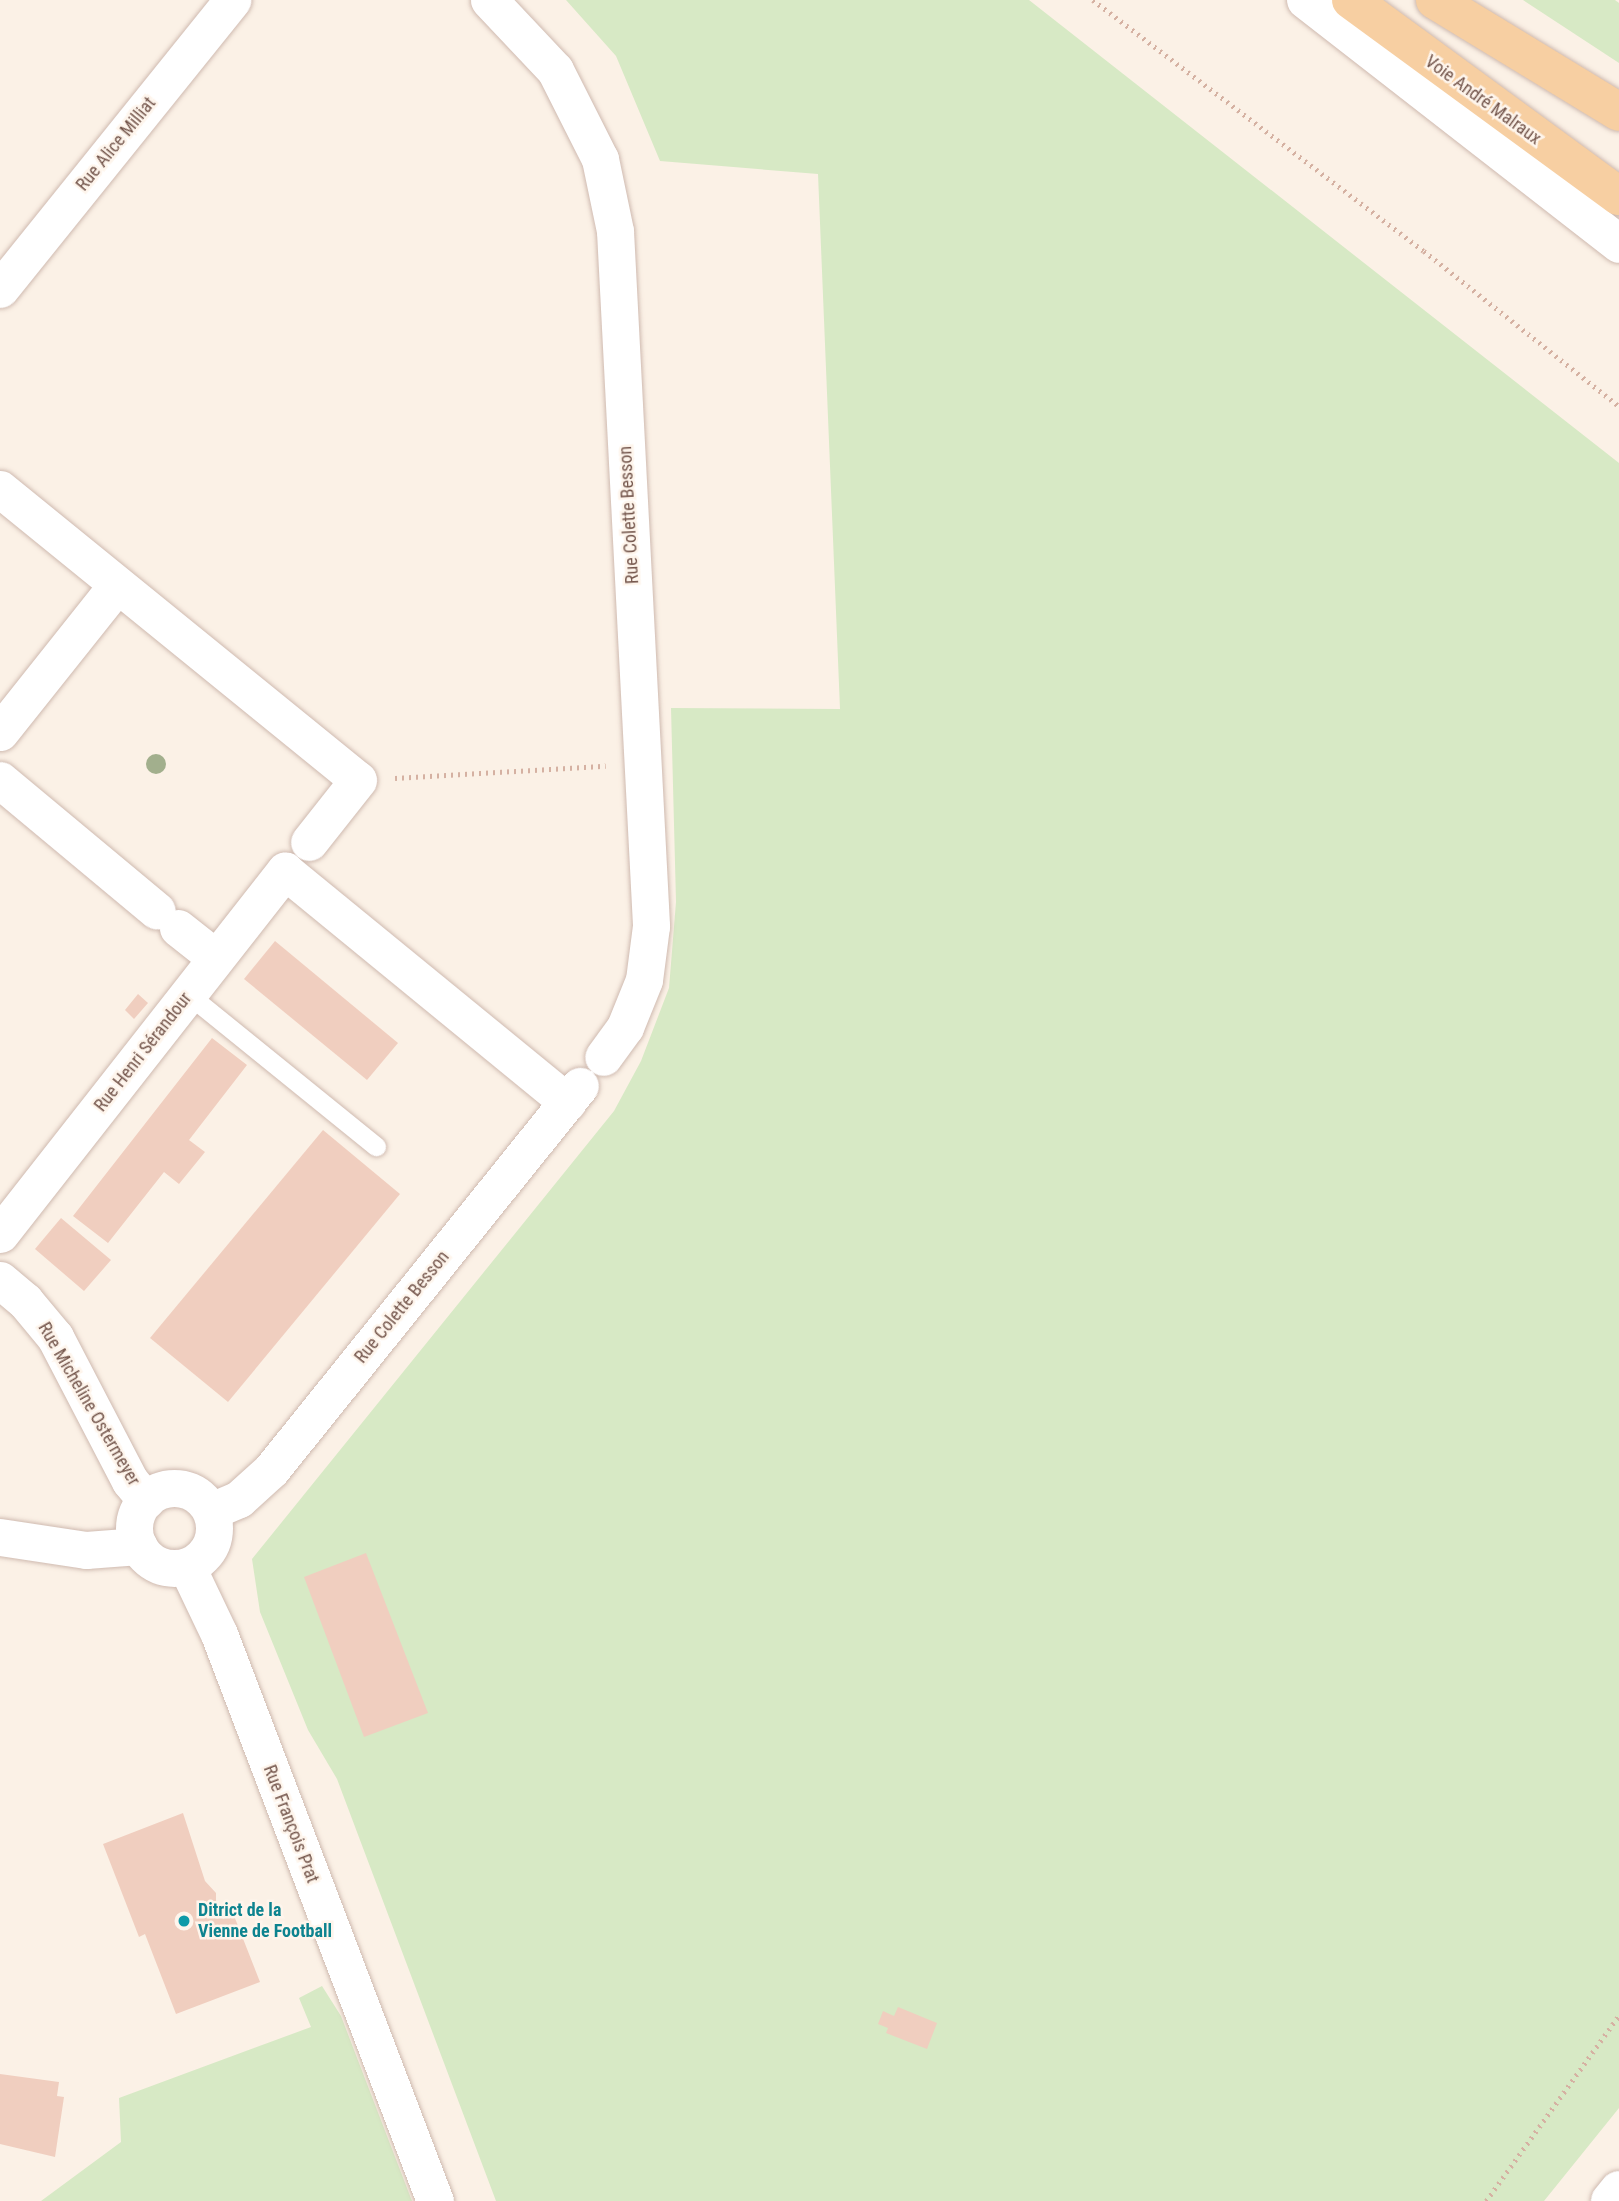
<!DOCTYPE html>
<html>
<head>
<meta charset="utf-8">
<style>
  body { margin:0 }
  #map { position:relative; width:1619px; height:2201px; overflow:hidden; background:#fbf1e6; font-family:"Roboto Condensed",sans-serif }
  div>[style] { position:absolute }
  .green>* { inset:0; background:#d7e9c5 }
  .building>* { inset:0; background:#f0cebf }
  .path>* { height:4.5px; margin-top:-2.25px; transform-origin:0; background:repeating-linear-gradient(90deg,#d5b1a2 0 2px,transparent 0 7px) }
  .roads { filter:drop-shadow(0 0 2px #cfbab0) drop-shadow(0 0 2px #cfbab0) }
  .lane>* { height:19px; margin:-9.5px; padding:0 9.5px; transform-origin:9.5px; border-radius:9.5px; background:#fff }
  .street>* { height:37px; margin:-18.5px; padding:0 18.5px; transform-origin:18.5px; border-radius:18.5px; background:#fff }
  .street>.ring { margin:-18.5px; padding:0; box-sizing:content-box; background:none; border:37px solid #fff; border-radius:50% }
  .secondary>* { height:38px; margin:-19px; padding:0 19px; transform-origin:19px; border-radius:19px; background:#fff }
  .primary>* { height:38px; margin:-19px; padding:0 19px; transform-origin:19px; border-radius:19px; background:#f7cfa2 }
  .trees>* { width:20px; height:20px; margin:-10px; border-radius:50%; background:#a2af8d }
  .dots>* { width:19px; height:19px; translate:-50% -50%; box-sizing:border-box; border:4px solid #fef5ec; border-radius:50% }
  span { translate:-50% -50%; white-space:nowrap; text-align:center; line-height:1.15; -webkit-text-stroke:5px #fef5ec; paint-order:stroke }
  .street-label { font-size:18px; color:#74564c }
  .culture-label { font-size:18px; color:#0d838f; font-weight:700 }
  .left { translate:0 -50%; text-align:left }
</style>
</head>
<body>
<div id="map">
  <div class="green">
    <i style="clip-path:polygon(566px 0,1029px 0,1619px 463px,1619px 2108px,1544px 2201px,496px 2201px,337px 1779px,308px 1730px,260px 1612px,252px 1559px,614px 1111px,641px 1061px,669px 988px,676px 902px,671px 708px,840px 709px,818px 174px,660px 161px,616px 56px)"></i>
    <i style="clip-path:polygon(1523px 0,1615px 0,1619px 3px,1619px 63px)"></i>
    <i style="clip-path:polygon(322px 1986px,341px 2016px,412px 2201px,41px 2201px,121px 2142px,119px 2098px,311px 2027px,299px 1998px)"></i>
  </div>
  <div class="building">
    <i style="clip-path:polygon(275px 941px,398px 1043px,367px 1080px,244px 979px)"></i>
    <i style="clip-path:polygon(138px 994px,148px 1003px,134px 1019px,125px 1010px)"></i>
    <i style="clip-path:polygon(212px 1038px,247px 1065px,189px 1140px,205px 1152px,179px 1184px,164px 1172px,108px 1243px,73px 1216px)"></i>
    <i style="clip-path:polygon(323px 1130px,400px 1194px,228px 1402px,150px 1338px)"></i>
    <i style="clip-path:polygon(61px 1218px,111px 1260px,84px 1291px,35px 1249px)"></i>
    <i style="clip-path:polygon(366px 1553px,428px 1713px,364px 1737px,304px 1577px)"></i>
    <i style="clip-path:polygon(183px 1813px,205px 1881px,216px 1893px,216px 1908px,229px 1903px,260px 1982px,176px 2014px,145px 1934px,139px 1937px,103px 1844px)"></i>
    <i style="clip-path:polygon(898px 2007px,937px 2023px,927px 2049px,886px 2033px,888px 2028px,878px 2024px,883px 2011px,894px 2016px)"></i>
    <i style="clip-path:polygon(0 2074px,59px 2082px,57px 2096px,64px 2097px,55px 2157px,0 2144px)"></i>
  </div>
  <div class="path">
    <i style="left:1093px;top:0;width:415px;rotate:37.2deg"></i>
    <i style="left:1424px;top:251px;width:249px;rotate:38.5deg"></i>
    <i style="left:395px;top:778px;width:211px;rotate:-3.3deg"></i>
    <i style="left:1486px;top:2201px;width:229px;rotate:-54.4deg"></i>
  </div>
  <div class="roads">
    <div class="lane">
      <i style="left:188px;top:994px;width:242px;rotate:39deg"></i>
    </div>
    <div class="street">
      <i style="left:489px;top:0;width:96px;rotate:46.7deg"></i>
      <i style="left:555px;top:70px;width:100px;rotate:63.2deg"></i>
      <i style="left:600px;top:159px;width:74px;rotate:78.2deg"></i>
      <i style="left:615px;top:231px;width:696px;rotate:87.03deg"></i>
      <i style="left:651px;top:926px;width:54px;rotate:97.4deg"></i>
      <i style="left:644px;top:980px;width:51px;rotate:112deg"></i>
      <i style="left:625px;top:1027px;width:37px;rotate:126deg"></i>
      <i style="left:0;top:289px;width:371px;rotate:-51.2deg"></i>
      <i style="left:0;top:489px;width:461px;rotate:39.1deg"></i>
      <i style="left:358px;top:780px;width:79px;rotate:128.3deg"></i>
      <i style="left:0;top:732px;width:188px;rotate:-51.5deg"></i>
      <i style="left:0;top:780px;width:204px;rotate:39.8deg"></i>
      <i style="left:178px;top:928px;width:48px;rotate:38.3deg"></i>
      <i style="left:0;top:1234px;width:462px;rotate:-51.9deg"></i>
      <i style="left:285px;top:871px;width:365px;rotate:39.3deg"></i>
      <i style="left:0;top:1280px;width:33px;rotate:40deg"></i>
      <i style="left:25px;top:1301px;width:47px;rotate:50.2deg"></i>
      <i style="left:55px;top:1337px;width:162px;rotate:62.5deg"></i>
      <i style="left:130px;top:1481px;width:25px;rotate:50deg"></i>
      <i class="ring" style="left:134px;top:1488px;width:43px;height:43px"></i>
      <i style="left:211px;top:1511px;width:30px;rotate:-23deg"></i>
      <i style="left:239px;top:1499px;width:43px;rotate:-42.2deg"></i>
      <i style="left:271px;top:1470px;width:493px;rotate:-51.2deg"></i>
      <i style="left:0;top:1537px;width:87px;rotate:8.6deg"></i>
      <i style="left:86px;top:1550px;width:53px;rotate:-4.3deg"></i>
      <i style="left:187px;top:1567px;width:74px;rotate:64.5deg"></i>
      <i style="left:219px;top:1634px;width:607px;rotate:69.15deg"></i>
    </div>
    <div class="secondary">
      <i style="left:1306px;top:0;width:397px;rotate:37.9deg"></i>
      <i style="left:1610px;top:2201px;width:14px;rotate:-51deg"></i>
    </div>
    <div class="primary">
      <i style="left:1351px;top:0;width:332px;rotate:36.2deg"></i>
      <i style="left:1435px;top:0;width:215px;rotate:31.3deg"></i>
    </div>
  </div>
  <div class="trees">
    <i style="left:156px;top:764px"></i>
  </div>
  <div class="dots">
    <i style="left:184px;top:1921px;background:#0f9aa8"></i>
  </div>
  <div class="street-label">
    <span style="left:1483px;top:100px;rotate:36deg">Voie André Malraux</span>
    <span style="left:116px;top:144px;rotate:-51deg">Rue Alice Milliat</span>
    <span style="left:629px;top:515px;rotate:-93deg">Rue Colette Besson</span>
    <span style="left:143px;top:1052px;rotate:-52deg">Rue Henri Sérandour</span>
    <span style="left:402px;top:1307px;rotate:-51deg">Rue Colette Besson</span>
    <span style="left:89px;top:1404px;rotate:60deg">Rue Micheline Ostermeyer</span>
    <span style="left:291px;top:1824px;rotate:69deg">Rue François Prat</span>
  </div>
  <div class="culture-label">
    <span class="left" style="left:198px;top:1921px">Ditrict de la<br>Vienne de Football</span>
  </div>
</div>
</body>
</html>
